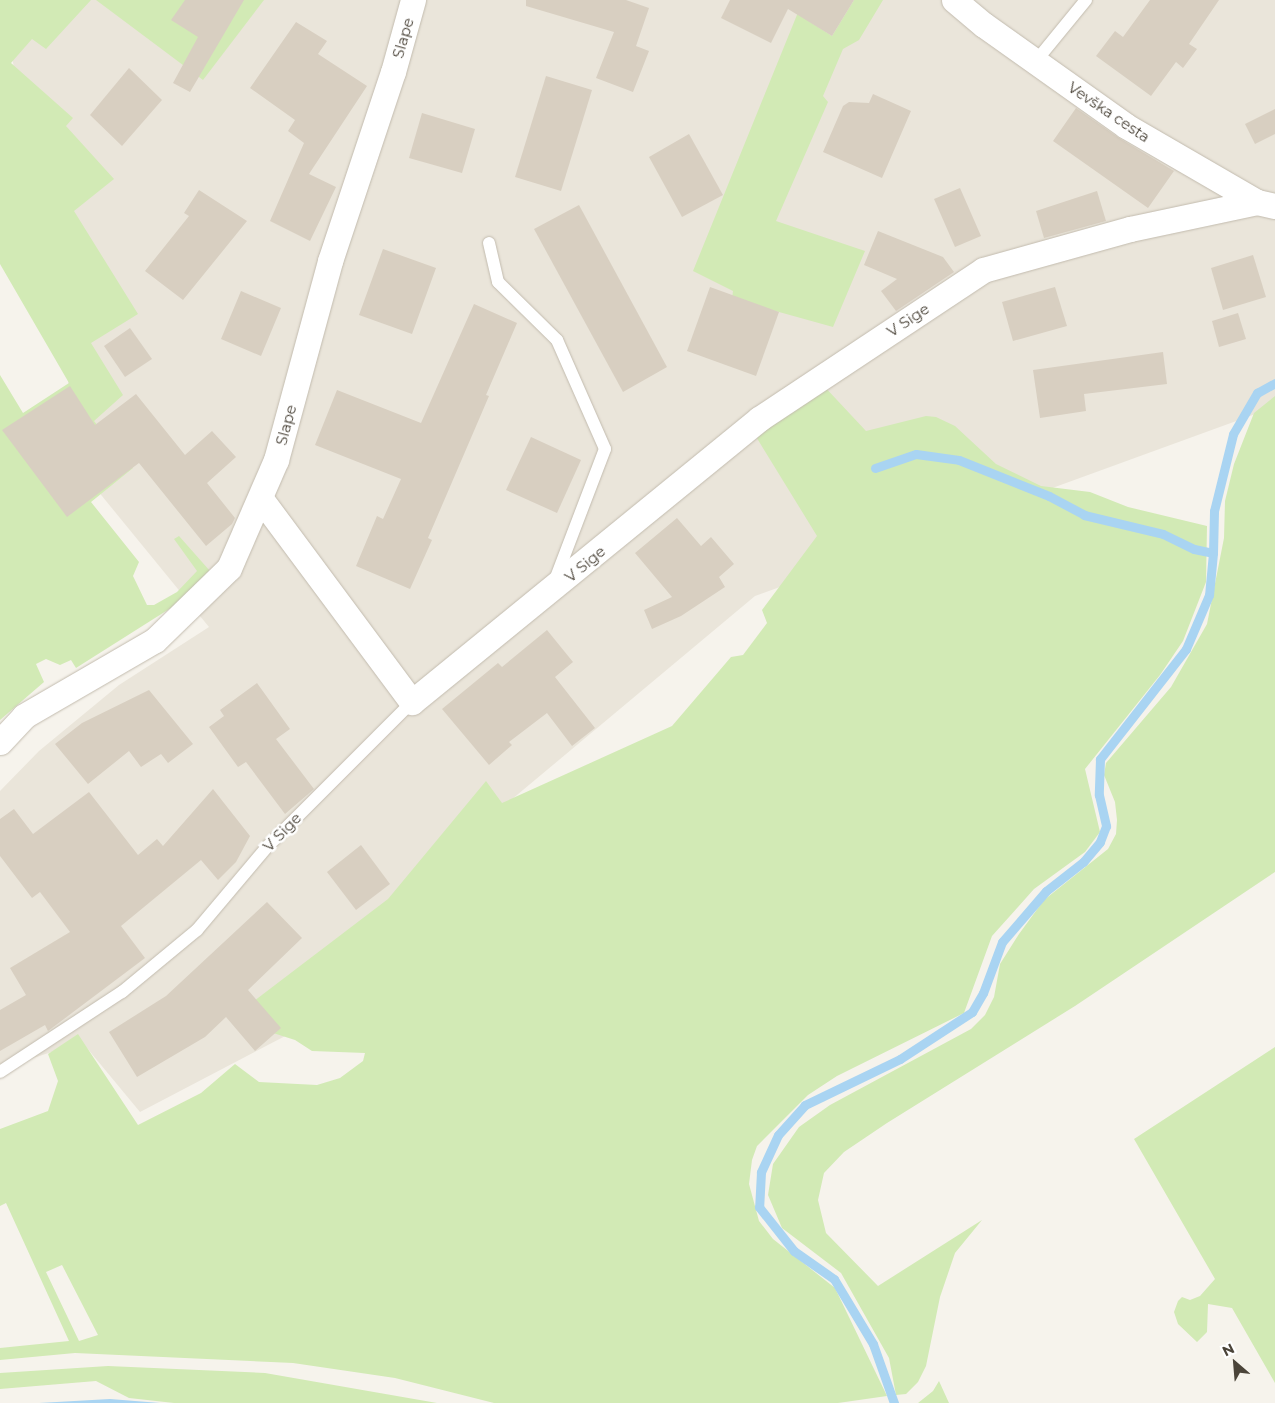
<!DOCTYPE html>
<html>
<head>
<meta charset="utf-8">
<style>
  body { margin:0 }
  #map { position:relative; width:1275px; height:1403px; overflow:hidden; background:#f6f3ec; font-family:Montserrat,sans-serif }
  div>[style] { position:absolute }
  .residential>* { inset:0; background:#eae5da }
  .green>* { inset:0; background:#d2eab5 }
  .water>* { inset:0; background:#a9d4f2 }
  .stream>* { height:9px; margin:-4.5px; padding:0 4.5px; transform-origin:4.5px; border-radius:4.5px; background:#a9d4f2 }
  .building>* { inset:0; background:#d8cfc1 }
  .roads { filter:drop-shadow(0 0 1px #c2bbae) drop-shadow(0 0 1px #c2bbae) }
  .lane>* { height:12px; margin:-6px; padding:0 6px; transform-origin:6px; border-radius:6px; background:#fff }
  .street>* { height:25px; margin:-12.5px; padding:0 12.5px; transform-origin:12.5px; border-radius:12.5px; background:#fff }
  span { translate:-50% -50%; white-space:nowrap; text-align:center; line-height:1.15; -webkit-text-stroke:5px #fff; paint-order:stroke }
  .street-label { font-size:15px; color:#4b4439 }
  .north { position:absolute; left:1210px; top:1338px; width:50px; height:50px; -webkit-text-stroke:4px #fff; paint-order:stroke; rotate:333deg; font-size:14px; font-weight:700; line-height:20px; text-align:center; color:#4b4439 }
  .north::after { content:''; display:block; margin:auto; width:18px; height:22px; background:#4b4439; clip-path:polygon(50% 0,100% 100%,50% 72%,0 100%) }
</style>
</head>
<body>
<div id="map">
  <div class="residential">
    <i style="clip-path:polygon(67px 0,1275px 0,1275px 407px,755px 596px,370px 918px,291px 1033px,140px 1112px,82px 1042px,9px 1066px,0 1072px,0 791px,39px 751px,119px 685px,209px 627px,84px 474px,10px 45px)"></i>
  </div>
  <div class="green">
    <i style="clip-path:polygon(0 0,91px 0,46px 49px,32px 39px,11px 63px,73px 118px,66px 126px,114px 179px,74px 211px,138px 314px,91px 343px,123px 395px,94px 421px,133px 468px,91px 502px,139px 562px,133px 576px,147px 605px,154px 605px,177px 592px,197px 571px,174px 539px,179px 536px,210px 571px,174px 606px,76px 668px,71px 660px,60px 665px,46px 659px,36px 664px,44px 682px,0 720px,0 375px,23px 413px,69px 383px,0 264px)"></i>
    <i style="clip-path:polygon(96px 0,264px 0,203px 80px)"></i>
    <i style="clip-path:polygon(803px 0,810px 22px,832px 36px,854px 0,883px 0,859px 40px,843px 49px,823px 96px,828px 102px,776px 221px,865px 251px,833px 327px,732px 299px,733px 291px,693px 271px)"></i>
    <i style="clip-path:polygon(evenodd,822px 384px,866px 431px,926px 416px,936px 417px,955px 426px,996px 464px,1041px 486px,1090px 492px,1128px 507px,1207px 526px,1206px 582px,1183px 641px,1160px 675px,1085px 769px,1100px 832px,1085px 852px,1034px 889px,992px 936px,964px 1013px,837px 1076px,808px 1095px,757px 1146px,752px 1160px,749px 1184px,759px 1221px,773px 1239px,835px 1288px,887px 1396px,838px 1403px,494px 1403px,395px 1378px,293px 1363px,75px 1353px,0 1360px,0 1348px,69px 1341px,6px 1203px,0 1206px,0 1129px,48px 1111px,58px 1081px,48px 1054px,78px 1034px,138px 1125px,201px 1093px,235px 1064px,259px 1082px,317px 1085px,340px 1078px,363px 1061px,365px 1053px,312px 1051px,295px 1040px,270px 1032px,250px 1004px,388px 899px,486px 781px,502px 803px,672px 726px,731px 657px,743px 655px,767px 623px,762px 610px,817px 536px,755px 435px,822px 384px,62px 1265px,98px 1335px,79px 1341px,46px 1272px,62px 1265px)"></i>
    <i style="clip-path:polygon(1275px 396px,1275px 872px,1075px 1006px,887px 1123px,844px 1152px,824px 1173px,818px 1200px,826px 1233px,878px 1286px,982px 1220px,955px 1253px,940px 1297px,926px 1366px,918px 1382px,906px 1394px,896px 1395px,889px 1358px,841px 1273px,782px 1228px,768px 1195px,773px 1164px,799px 1127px,830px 1105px,971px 1029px,985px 1015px,994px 997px,1000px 964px,1019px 934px,1044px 900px,1108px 849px,1116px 834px,1117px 820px,1115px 802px,1104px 775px,1106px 763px,1171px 687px,1207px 624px,1224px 538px,1225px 501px,1234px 464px,1254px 413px)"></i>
    <i style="clip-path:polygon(1275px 1047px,1275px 1383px,1232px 1308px,1208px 1304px,1207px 1332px,1197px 1342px,1178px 1324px,1174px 1312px,1178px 1301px,1182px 1297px,1190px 1300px,1200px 1296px,1215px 1279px,1134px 1139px)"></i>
    <i style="clip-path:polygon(108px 1366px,265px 1373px,437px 1403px,174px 1403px,129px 1398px,96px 1381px,0 1389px,0 1373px)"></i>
    <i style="clip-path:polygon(939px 1381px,949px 1403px,918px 1403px,933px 1391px)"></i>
  </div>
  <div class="water">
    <i style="clip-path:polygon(110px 1399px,160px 1403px,39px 1403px)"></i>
  </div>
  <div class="stream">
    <i style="left:875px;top:468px;width:43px;rotate:-18.9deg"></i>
    <i style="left:916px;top:454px;width:43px;rotate:7.9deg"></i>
    <i style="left:959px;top:460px;width:97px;rotate:21.8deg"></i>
    <i style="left:1049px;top:496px;width:40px;rotate:28deg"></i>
    <i style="left:1084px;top:515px;width:81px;rotate:13.5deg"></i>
    <i style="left:1163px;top:534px;width:34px;rotate:26deg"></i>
    <i style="left:1194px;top:549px;width:19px;rotate:12deg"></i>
    <i style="left:1213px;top:553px;width:42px;rotate:95.4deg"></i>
    <i style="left:1209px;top:595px;width:59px;rotate:113.1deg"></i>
    <i style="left:1186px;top:649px;width:140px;rotate:128deg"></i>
    <i style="left:1100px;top:759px;width:36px;rotate:92deg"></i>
    <i style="left:1099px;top:795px;width:32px;rotate:77deg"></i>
    <i style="left:1106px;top:826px;width:17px;rotate:111deg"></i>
    <i style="left:1100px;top:842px;width:26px;rotate:130deg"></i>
    <i style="left:1083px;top:862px;width:47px;rotate:141.9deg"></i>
    <i style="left:1046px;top:891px;width:67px;rotate:130.8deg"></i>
    <i style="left:1002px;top:942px;width:54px;rotate:110.4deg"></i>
    <i style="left:983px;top:993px;width:22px;rotate:120deg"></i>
    <i style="left:972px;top:1012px;width:86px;rotate:146.9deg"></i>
    <i style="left:900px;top:1059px;width:106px;rotate:154.2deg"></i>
    <i style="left:805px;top:1105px;width:40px;rotate:132deg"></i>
    <i style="left:778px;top:1135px;width:41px;rotate:114.7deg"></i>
    <i style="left:761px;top:1172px;width:35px;rotate:93deg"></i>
    <i style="left:759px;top:1207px;width:56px;rotate:51.5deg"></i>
    <i style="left:794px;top:1251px;width:49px;rotate:35deg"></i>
    <i style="left:834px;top:1279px;width:76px;rotate:59deg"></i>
    <i style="left:873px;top:1344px;width:63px;rotate:70.4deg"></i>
    <i style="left:1213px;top:553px;width:42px;rotate:-88.6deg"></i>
    <i style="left:1214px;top:511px;width:79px;rotate:-76.1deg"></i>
    <i style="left:1233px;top:434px;width:48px;rotate:-59.7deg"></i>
    <i style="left:1257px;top:393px;width:21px;rotate:-29deg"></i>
  </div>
  <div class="building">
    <i style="clip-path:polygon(185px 0,244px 0,190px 92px,173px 83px,198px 37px,171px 20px)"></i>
    <i style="clip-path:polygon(526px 0,626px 0,649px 8px,636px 46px,649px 51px,633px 92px,596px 78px,614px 32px,526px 6px)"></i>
    <i style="clip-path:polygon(730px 0,854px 0,832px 36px,788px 9px,771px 43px,721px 18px)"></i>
    <i style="clip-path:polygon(1150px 0,1219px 0,1189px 44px,1197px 49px,1183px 68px,1176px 62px,1151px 96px,1096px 56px,1115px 31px,1123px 37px)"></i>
    <i style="clip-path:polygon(296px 22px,327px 41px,318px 54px,367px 86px,309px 174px,336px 187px,310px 241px,270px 221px,304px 143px,288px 131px,295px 120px,250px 88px)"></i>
    <i style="clip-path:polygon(129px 68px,162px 100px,122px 146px,90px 115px)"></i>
    <i style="clip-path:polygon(546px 76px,592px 90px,561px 191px,515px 177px)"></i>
    <i style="clip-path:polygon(873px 94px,911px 111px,882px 178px,823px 152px,843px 106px,849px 102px,869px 103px)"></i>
    <i style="clip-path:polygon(1076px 108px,1119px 138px,1174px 171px,1148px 208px,1053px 141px)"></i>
    <i style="clip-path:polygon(1275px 109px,1275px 134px,1255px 144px,1245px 124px)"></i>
    <i style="clip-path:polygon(422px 113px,475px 129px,462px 173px,409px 158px)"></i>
    <i style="clip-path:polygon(689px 134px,723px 195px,682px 217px,649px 157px)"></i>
    <i style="clip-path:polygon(960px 188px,981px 236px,955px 247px,934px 199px)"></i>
    <i style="clip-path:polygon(199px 190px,247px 221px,183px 300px,145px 271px,189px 216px,184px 213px)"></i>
    <i style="clip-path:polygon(1097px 191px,1106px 221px,1044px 238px,1036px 211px)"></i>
    <i style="clip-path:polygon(579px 205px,667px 367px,623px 392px,534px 229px)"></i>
    <i style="clip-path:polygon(878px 231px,943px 257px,954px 272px,896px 311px,881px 291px,897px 279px,864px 265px)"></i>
    <i style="clip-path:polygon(383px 249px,436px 268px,412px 334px,359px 315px)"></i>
    <i style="clip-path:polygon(1253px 255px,1266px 297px,1223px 310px,1211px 268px)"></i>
    <i style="clip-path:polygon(710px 287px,779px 312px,756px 376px,687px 351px)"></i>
    <i style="clip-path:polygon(1055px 287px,1067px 326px,1013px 341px,1002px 302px)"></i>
    <i style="clip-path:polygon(241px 291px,281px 308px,261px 356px,221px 339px)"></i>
    <i style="clip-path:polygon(474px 304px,517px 323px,486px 395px,489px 396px,428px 538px,432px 540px,410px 589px,356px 566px,377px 516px,383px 519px,401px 479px,315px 445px,337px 390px,421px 423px)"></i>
    <i style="clip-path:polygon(1238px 313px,1246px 339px,1219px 347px,1212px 321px)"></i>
    <i style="clip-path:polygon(130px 328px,152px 359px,125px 377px,104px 346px)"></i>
    <i style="clip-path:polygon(1163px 352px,1167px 384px,1084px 394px,1086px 411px,1040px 418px,1033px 370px)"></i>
    <i style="clip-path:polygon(70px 386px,95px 425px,136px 394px,185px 455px,212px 431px,236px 457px,207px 483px,235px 518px,232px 524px,206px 546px,139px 463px,67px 517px,2px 430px)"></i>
    <i style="clip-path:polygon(531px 437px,581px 460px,557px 513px,506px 490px)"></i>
    <i style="clip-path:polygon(677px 518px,701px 546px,711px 537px,734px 564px,719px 577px,725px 587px,681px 616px,652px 629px,644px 610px,672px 597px,635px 553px)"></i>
    <i style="clip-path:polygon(547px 630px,573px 662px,555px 677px,595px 728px,572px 746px,547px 713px,509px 742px,512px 745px,489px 765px,442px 709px,498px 663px,502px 667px)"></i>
    <i style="clip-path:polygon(257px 683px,290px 729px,276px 739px,314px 789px,285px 814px,246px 762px,238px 767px,209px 727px,224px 716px,220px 710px)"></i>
    <i style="clip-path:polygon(149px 690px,193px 744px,168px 763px,161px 754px,141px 767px,129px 751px,88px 784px,55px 744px,82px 723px)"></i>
    <i style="clip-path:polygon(213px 789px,250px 836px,236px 862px,218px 880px,201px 860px,121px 926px,145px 958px,48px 1031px,45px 1025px,0 1051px,0 1010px,26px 995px,10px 968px,70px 932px,40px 892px,32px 898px,0 856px,0 819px,14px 809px,33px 834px,89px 792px,138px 855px,157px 839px,163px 846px)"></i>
    <i style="clip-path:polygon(361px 845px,390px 884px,356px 910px,327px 872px)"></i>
    <i style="clip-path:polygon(267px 902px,302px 938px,248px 990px,281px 1028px,255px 1051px,226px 1017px,205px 1037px,137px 1077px,109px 1032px,166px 996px)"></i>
  </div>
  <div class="roads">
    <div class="lane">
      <i style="left:1036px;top:61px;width:79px;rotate:-50.7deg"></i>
      <i style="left:489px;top:243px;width:40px;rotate:77deg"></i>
      <i style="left:498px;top:282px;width:83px;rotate:44.5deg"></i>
      <i style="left:557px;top:340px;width:119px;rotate:66.2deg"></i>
      <i style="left:605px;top:449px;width:140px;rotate:110.9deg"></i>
      <i style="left:0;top:1072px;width:146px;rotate:-33.3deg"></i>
      <i style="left:122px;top:992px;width:97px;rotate:-39.6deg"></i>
      <i style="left:197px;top:930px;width:109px;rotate:-49.9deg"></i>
      <i style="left:267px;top:847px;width:205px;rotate:-45deg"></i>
    </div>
    <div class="street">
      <i style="left:954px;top:0;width:39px;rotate:40deg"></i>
      <i style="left:984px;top:25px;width:174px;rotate:35.4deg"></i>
      <i style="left:1126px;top:126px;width:151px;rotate:30.1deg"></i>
      <i style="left:1257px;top:202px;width:18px;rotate:13deg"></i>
      <i style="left:261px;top:499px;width:253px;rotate:53.4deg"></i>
      <i style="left:412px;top:702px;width:448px;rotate:-39.2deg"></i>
      <i style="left:759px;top:419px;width:269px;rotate:-33.6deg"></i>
      <i style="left:983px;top:270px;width:153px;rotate:-15.6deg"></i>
      <i style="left:1130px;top:229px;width:130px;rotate:-12deg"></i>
      <i style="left:0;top:742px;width:35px;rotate:-47deg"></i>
      <i style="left:24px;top:716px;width:151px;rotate:-30.1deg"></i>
      <i style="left:155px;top:640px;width:103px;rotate:-44.2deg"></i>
      <i style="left:229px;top:568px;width:118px;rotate:-66.5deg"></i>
      <i style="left:276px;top:460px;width:206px;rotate:-74.8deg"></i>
      <i style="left:330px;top:261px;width:199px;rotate:-71.6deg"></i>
      <i style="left:393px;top:72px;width:75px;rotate:-74.5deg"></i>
    </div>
  </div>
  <div class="street-label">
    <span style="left:403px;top:38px;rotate:-74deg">Slape</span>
    <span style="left:1109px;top:112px;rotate:34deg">Vevška cesta</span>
    <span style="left:908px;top:320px;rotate:-34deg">V Sige</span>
    <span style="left:286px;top:425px;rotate:-75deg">Slape</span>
    <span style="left:585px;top:564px;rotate:-40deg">V Sige</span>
    <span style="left:282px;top:832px;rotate:-46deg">V Sige</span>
  </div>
  <div class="north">N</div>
</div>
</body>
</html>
